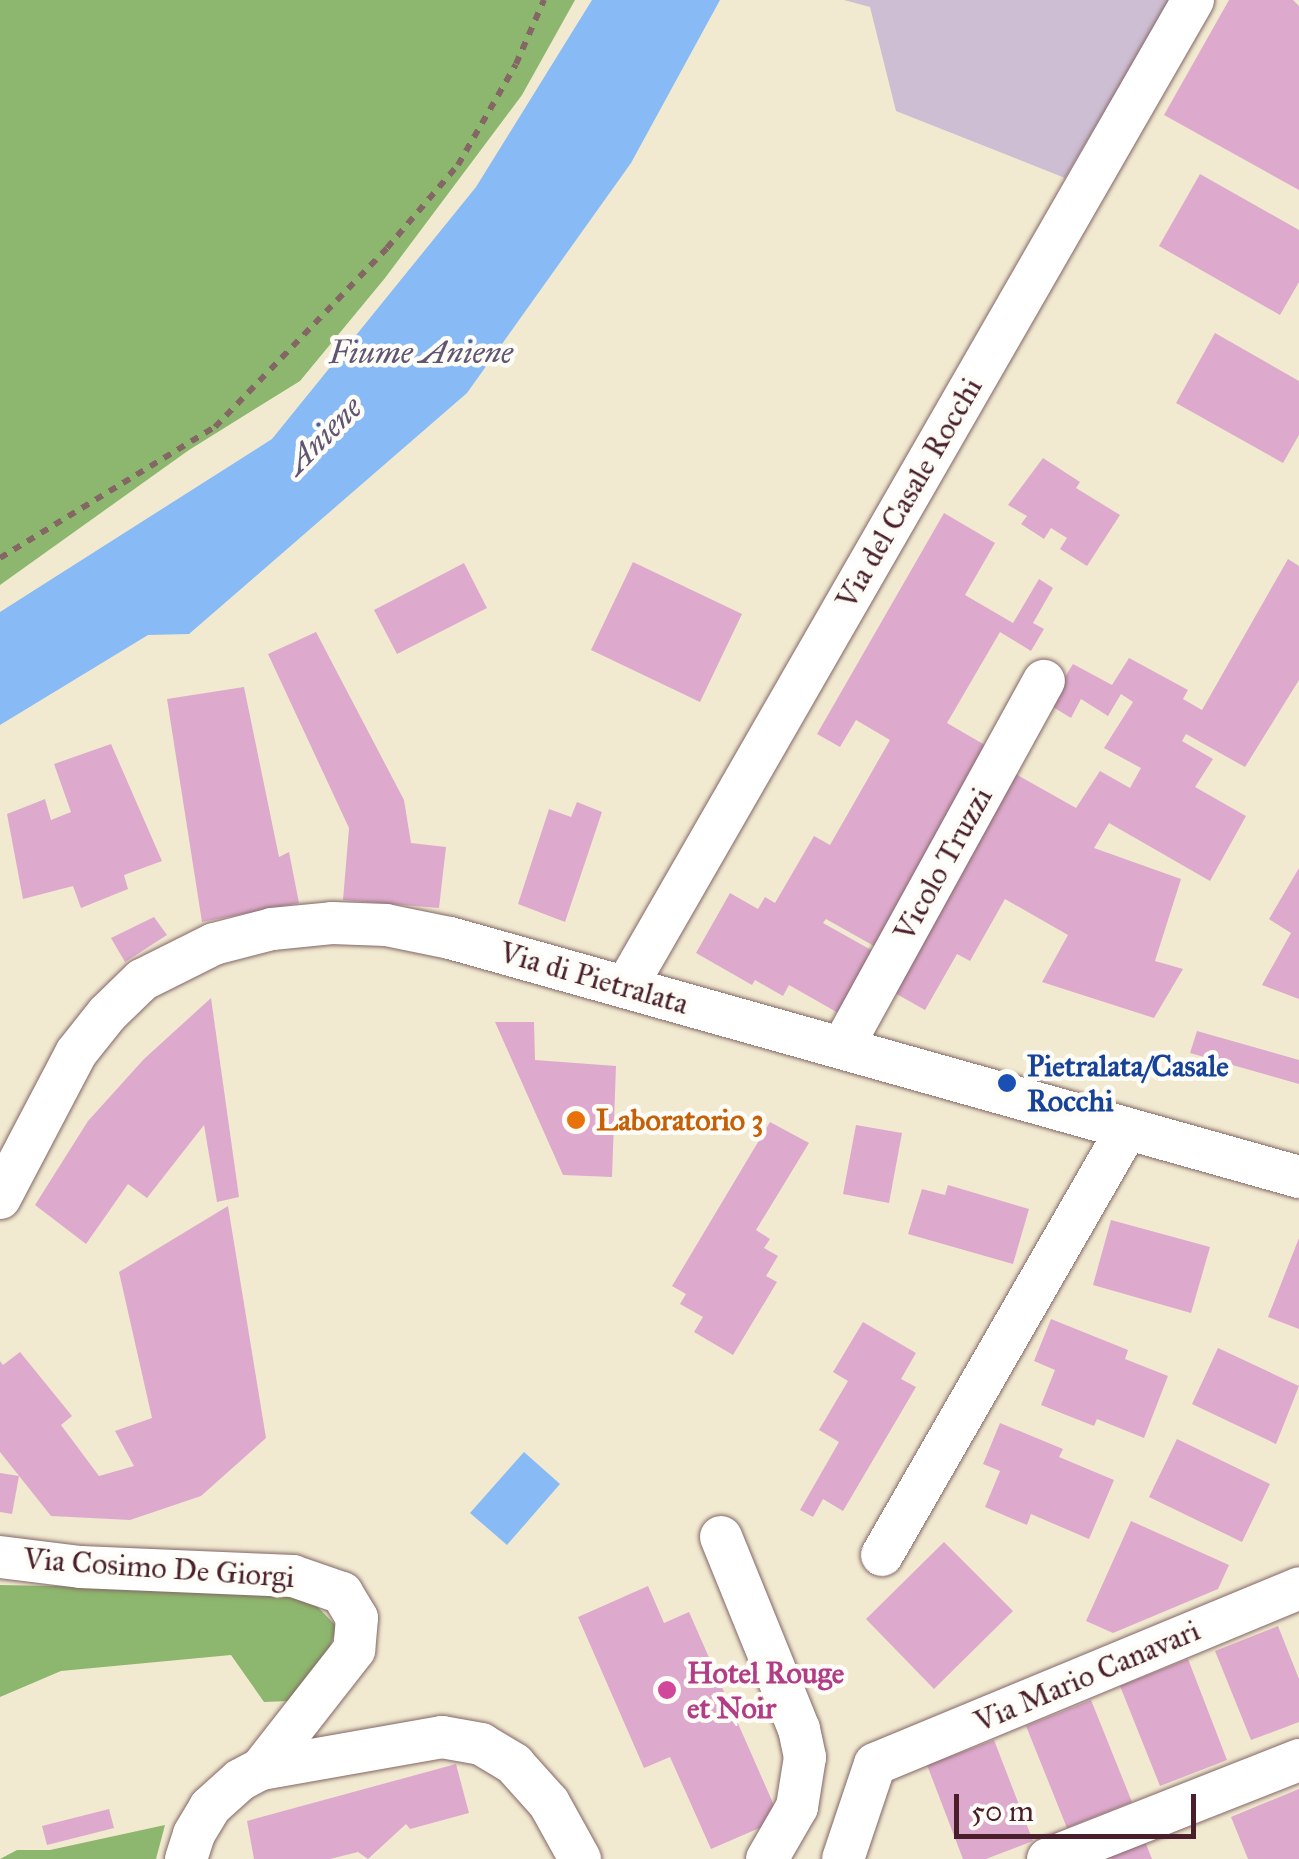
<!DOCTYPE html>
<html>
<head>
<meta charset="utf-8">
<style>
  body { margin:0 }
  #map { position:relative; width:1299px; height:1859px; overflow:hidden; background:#f1ead1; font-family:"IM FELL Great Primer",serif }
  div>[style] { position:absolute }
  .industrial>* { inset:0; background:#cdbed3 }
  .forest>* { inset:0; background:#8db76e }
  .water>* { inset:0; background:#88baf5 }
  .building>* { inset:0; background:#ddaacd }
  .path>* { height:6px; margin-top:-3px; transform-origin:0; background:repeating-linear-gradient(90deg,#846665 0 8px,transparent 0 16px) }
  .roads { filter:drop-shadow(0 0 2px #846665) drop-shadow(0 0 2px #846665) }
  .minor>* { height:42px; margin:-21px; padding:0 21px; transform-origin:21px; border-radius:21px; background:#fff }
  .dots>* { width:28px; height:28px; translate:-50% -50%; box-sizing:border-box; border:5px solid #fdfcf7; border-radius:50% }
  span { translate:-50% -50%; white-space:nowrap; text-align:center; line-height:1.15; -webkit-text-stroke:9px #fdfcf7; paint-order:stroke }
  .street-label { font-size:30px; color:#4a1f2b }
  .transit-label { font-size:30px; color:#164399; font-weight:700 }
  .left { translate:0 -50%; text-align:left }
  .food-label { font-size:30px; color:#c56008; font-weight:700 }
  .hotel-label { font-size:30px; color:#b23c85; font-weight:700 }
  .water-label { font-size:32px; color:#605572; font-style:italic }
  .scale { position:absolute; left:954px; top:1794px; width:242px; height:45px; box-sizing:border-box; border:5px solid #4a1f2b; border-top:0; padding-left:12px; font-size:30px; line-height:35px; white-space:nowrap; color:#4a1f2b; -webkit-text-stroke:8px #fdfcf7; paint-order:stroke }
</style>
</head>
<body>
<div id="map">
  <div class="industrial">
    <i style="clip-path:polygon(844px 0,1170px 0,1065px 178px,896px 111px,870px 7px)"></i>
  </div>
  <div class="forest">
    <i style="clip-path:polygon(0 0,575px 0,522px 95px,385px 278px,300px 381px,189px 450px,0 585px)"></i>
    <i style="clip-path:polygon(0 1585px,275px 1590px,313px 1602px,337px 1627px,325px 1661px,289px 1701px,264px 1702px,231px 1655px,61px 1671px,0 1697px)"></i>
    <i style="clip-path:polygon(165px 1825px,156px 1859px,0 1859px,17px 1850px,50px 1850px)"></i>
  </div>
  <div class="water">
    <i style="clip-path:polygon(592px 0,720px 0,631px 163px,467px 393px,189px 634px,148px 635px,0 725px,0 612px,272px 439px,476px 187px)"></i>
    <i style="clip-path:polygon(524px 1452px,560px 1484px,507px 1545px,470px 1513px)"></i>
  </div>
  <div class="building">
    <i style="clip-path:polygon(1229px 0,1293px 0,1299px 6px,1299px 190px,1164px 115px)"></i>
    <i style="clip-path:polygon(1200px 174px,1299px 230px,1299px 282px,1280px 315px,1159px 246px)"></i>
    <i style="clip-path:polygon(1215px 333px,1299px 381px,1299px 435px,1283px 463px,1176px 403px)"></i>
    <i style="clip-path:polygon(1043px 458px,1080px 482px,1076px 488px,1120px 515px,1087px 566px,1060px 549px,1067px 538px,1051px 528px,1044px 539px,1021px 524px,1027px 516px,1008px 505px)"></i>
    <i style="clip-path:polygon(944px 513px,995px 543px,965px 595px,1013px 623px,1039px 579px,1053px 588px,1033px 623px,1044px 629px,1031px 651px,1000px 632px,947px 723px,990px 748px,874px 946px,826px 919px,823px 923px,882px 956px,847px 1018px,789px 985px,783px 996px,755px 980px,752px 985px,696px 953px,730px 893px,758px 909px,765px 897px,775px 903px,814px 836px,830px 845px,890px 740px,856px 720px,840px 747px,817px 734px)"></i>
    <i style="clip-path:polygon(1288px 559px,1299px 566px,1299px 680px,1245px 767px,1186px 734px,1182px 741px,1213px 759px,1195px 787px,1246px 816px,1210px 881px,1109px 823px,1094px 848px,1181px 879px,1155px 961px,1183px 969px,1154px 1018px,1042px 982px,1068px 935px,1005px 899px,970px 961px,957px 954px,925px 1010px,893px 992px,1010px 771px,1076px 808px,1100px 771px,1130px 788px,1141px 768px,1104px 748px,1133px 702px,1121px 694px,1108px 716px,1081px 699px,1071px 718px,1048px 704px,1073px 664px,1112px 685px,1129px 658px,1188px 690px,1183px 699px,1202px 710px)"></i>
    <i style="clip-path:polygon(633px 562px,742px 614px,700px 702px,591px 650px)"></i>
    <i style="clip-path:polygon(464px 563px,487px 608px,397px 654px,374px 610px)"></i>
    <i style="clip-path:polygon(316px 632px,404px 800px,411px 843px,446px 847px,439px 908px,343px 900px,349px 828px,268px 654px)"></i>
    <i style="clip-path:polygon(244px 687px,279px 857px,289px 852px,299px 903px,202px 922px,167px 699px)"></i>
    <i style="clip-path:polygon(111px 744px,162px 861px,124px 875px,128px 889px,81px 908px,73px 886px,23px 899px,7px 814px,45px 799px,51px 820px,71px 812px,54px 764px)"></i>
    <i style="clip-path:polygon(577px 802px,602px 812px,565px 922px,518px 904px,549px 809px,571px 817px)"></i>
    <i style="clip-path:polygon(1299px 868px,1299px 999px,1262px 985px,1291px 933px,1269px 919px)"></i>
    <i style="clip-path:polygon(154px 917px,167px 935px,125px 962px,111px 938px)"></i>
    <i style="clip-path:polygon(211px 998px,239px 1197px,217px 1202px,204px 1125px,147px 1198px,128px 1184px,86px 1244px,35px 1205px,88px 1121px,144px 1059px)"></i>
    <i style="clip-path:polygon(495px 1022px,534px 1022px,535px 1060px,616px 1066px,612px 1177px,563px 1175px)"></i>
    <i style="clip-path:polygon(1197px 1031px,1299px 1060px,1299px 1084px,1190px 1053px)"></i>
    <i style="clip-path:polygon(770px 1122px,809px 1143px,756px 1230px,770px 1239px,764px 1248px,778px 1256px,766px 1276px,777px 1282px,733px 1355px,694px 1332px,703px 1317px,680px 1304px,686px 1294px,672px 1286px)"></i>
    <i style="clip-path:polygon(856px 1125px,902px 1133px,889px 1203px,843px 1194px)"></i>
    <i style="clip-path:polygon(948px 1185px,1029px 1209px,1013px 1264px,908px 1234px,922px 1189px,945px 1195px)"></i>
    <i style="clip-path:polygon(228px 1206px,266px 1438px,201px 1496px,130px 1520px,51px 1516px,0 1452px,0 1361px,3px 1365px,20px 1352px,72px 1416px,61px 1425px,99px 1476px,134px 1466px,115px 1431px,152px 1418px,119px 1272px)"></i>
    <i style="clip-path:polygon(1111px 1220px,1210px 1247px,1191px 1313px,1093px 1285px)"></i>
    <i style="clip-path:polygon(1299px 1238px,1299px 1329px,1268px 1317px)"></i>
    <i style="clip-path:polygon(1051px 1319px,1128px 1350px,1125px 1359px,1168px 1376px,1144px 1438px,1097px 1419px,1094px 1426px,1041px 1405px,1055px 1370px,1034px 1361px)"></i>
    <i style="clip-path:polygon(863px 1322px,916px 1353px,901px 1379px,916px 1387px,843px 1511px,823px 1499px,813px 1517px,800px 1510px,839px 1442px,819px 1430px,848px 1381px,833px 1372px)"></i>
    <i style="clip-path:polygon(1218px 1348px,1299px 1386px,1276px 1444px,1192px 1404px)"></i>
    <i style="clip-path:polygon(1000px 1423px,1063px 1449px,1059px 1457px,1114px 1480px,1089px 1539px,1031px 1514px,1027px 1525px,985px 1507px,1000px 1471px,983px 1464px)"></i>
    <i style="clip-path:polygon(1177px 1439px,1270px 1484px,1242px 1542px,1149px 1497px)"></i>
    <i style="clip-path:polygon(0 1473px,19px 1476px,12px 1514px,0 1512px)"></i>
    <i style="clip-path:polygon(1131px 1521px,1229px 1565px,1218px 1589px,1113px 1633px,1086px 1621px)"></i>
    <i style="clip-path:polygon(944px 1542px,1013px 1611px,934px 1689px,866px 1619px)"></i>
    <i style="clip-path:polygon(648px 1586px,664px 1623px,689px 1612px,780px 1819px,711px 1849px,670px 1757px,644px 1768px,578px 1617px)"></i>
    <i style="clip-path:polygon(1278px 1626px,1299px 1679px,1299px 1722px,1251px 1740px,1215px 1651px)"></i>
    <i style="clip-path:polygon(1188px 1659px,1227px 1760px,1160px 1786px,1120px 1686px)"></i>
    <i style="clip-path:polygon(1091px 1700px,1132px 1802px,1067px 1828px,1026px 1726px)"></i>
    <i style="clip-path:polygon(994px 1740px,1033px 1841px,986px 1859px,963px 1859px,927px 1765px)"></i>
    <i style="clip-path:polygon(456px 1764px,469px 1813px,410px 1829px,406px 1824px,368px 1859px,358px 1852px,330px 1859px,254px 1859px,247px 1821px)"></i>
    <i style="clip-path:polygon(1299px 1789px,1299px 1859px,1248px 1859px,1231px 1817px)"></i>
    <i style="clip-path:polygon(109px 1809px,114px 1828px,47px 1845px,42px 1826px)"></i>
    <i style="clip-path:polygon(1144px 1839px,1152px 1859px,1096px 1859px)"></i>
  </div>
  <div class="path">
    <i style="left:0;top:558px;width:252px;rotate:-31.4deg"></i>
    <i style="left:215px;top:427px;width:248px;rotate:-46.1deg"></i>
    <i style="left:387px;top:248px;width:109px;rotate:-49.5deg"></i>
    <i style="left:458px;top:165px;width:116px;rotate:-60.1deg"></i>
    <i style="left:516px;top:64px;width:70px;rotate:-66.4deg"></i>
  </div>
  <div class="roads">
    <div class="minor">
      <i style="left:626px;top:987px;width:1138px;rotate:-60.12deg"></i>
      <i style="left:842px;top:1048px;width:419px;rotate:-61.2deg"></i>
      <i style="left:0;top:1198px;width:164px;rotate:-62.3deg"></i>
      <i style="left:76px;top:1053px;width:50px;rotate:-51.5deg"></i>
      <i style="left:107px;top:1014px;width:49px;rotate:-44.2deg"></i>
      <i style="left:142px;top:980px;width:80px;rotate:-26.6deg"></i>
      <i style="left:214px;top:944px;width:60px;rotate:-14.5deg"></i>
      <i style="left:272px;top:929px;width:60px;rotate:-5.7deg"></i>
      <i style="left:332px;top:923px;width:54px;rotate:2.1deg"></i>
      <i style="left:386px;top:925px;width:65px;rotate:11.5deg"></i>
      <i style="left:450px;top:938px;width:882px;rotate:15.72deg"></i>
      <i style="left:721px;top:1537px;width:207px;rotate:67.9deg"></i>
      <i style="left:799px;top:1729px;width:29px;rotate:78deg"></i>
      <i style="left:805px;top:1757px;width:51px;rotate:99.1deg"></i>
      <i style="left:797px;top:1807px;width:60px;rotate:120deg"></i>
      <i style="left:882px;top:1555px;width:491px;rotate:-60.1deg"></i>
      <i style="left:0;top:1557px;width:81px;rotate:7.1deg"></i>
      <i style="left:80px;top:1567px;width:213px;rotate:2.4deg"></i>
      <i style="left:293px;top:1576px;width:52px;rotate:19.1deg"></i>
      <i style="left:342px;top:1593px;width:29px;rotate:59deg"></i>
      <i style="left:357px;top:1618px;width:32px;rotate:95deg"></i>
      <i style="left:354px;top:1650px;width:151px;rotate:128deg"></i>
      <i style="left:186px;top:1859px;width:26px;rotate:-72deg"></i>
      <i style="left:194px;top:1834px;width:31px;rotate:-59deg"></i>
      <i style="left:210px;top:1807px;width:40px;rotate:-42deg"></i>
      <i style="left:240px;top:1780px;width:24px;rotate:-28deg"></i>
      <i style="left:261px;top:1769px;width:184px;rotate:-10deg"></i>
      <i style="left:442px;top:1737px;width:40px;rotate:10deg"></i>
      <i style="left:481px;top:1744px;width:39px;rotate:31deg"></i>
      <i style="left:514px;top:1764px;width:52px;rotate:48.1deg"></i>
      <i style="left:549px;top:1803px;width:64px;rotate:61deg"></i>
      <i style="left:843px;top:1859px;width:100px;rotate:-71.4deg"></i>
      <i style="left:875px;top:1764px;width:459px;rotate:-22.5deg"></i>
      <i style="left:1048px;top:1859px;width:270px;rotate:-21.5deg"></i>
    </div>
  </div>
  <div class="dots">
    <i style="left:1007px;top:1083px;background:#1a4fb4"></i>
    <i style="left:576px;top:1120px;background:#e8710a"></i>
    <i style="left:667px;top:1690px;background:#d1479c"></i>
  </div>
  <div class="street-label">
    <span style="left:909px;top:493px;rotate:-60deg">Via del Casale Rocchi</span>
    <span style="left:943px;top:864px;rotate:-61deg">Vicolo Truzzi</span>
    <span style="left:594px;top:978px;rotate:16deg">Via di Pietralata</span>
    <span style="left:159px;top:1568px;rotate:4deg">Via Cosimo De Giorgi</span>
    <span style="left:1087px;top:1676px;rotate:-23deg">Via Mario Canavari</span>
  </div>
  <div class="transit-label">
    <span class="left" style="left:1027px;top:1083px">Pietralata/Casale<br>Rocchi</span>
  </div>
  <div class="food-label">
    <span class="left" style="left:596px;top:1120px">Laboratorio 3</span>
  </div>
  <div class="hotel-label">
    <span class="left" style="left:687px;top:1690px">Hotel Rouge<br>et Noir</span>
  </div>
  <div class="water-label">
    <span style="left:421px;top:353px">Fiume Aniene</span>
    <span style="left:324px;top:436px;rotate:-45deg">Aniene</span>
  </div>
  <div class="scale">50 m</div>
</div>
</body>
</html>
